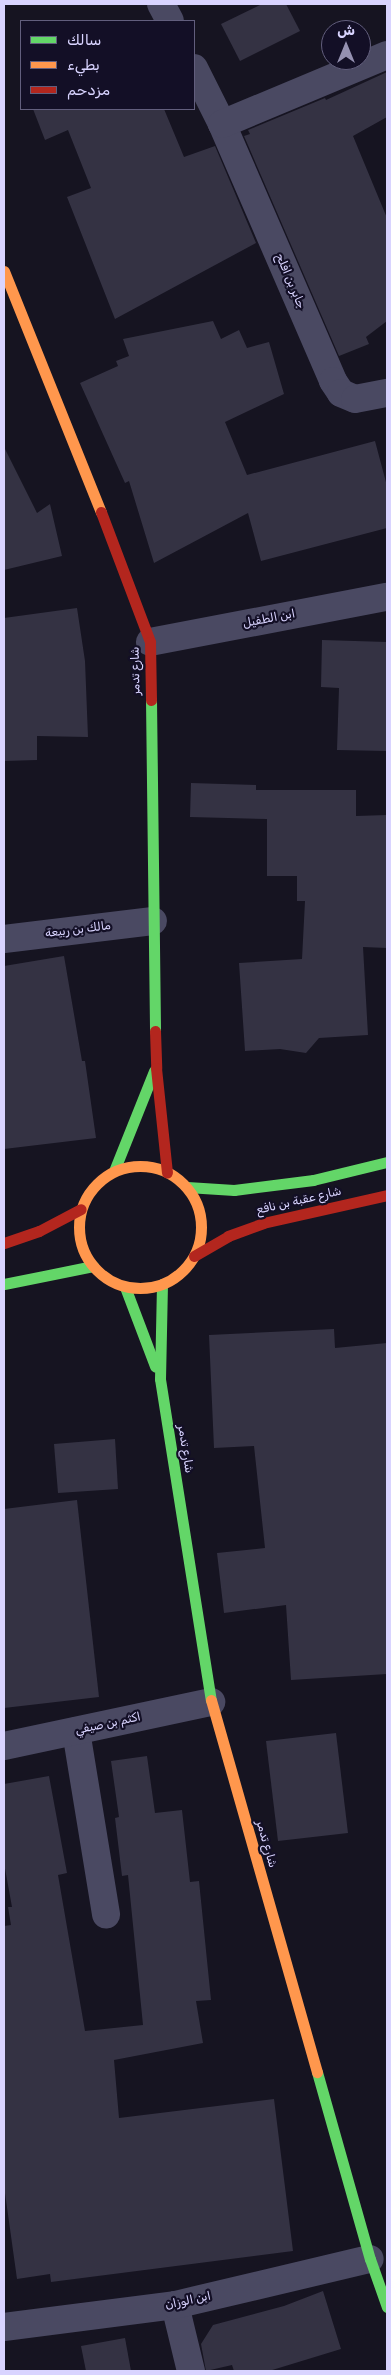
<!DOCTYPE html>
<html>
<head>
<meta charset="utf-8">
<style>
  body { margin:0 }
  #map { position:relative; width:391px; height:2375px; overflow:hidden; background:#161421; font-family:Rubik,Cairo,sans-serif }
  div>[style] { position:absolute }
  .building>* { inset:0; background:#343243 }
  .street>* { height:28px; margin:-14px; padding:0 14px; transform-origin:14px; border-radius:14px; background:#4a4962 }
  .fast>* { height:11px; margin:-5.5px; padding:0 5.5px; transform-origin:5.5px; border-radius:5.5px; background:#63d668 }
  .slow>* { height:11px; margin:-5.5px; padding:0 5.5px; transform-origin:5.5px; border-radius:5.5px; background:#ff974d }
  .slow>.ring { margin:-5.5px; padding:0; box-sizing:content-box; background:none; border:11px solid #ff974d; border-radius:50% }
  .jam>* { height:11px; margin:-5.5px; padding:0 5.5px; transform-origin:5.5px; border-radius:5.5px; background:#b3261e }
  span { translate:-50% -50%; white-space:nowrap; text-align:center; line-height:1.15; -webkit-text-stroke:4.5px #130f26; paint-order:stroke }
  .street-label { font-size:12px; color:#d9d4ff }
  .frame { position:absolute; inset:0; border:5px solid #d9d4ff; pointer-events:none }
  .legend { position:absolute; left:20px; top:20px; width:175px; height:90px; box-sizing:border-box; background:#130f26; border:1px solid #625e7d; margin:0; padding:6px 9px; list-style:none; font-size:15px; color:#d9d4ff }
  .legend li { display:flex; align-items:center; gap:10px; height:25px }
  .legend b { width:25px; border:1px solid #625e7d }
  .north { position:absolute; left:321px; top:20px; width:50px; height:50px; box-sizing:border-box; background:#130f26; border:1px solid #625e7d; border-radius:50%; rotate:0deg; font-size:14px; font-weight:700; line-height:20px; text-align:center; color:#d9d4ff }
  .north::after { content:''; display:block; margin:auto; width:18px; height:22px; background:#9591b1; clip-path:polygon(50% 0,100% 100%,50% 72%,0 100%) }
</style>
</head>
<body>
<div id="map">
  <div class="building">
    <i style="clip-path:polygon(262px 4px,286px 4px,300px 31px,240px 61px,221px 24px)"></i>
    <i style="clip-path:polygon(387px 72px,387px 117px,353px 136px,387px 218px,387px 321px,366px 337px,369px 344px,339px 356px,244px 136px,250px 134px,248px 130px,325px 98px,326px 100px)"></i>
    <i style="clip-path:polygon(33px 109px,164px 109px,184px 157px,215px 146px,256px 243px,115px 319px,67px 197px,91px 188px,68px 130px,45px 140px)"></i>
    <i style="clip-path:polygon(213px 321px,221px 339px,239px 330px,247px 348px,269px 342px,284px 394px,225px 422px,247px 475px,375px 441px,387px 486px,387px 528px,261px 561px,248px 513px,154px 563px,129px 481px,125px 483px,80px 383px,118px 366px,116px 361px,129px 356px,123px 339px)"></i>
    <i style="clip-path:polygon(4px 447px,37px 513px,50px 504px,62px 556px,4px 570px)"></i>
    <i style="clip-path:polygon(77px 608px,85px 661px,88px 737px,37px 736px,37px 760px,4px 761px,4px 618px)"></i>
    <i style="clip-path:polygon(322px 640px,387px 642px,387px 751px,337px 750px,339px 688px,321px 687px)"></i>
    <i style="clip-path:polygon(191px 783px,256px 785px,256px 790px,356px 790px,356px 816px,387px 815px,387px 948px,363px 947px,368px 1035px,319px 1038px,306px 1053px,280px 1049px,245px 1051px,239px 963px,302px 959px,305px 901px,297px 901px,297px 876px,267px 876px,267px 819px,190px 817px)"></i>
    <i style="clip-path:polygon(64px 956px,82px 1061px,85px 1061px,96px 1138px,4px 1149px,4px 966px)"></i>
    <i style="clip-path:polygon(334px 1329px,335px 1348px,387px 1343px,387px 1674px,291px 1680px,286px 1605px,224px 1613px,217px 1553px,265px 1548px,254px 1446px,214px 1448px,209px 1335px)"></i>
    <i style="clip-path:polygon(115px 1439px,118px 1489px,58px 1493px,54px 1444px)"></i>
    <i style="clip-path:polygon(77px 1500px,99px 1697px,4px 1708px,4px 1509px)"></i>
    <i style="clip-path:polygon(336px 1733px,348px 1833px,278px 1841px,266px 1741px)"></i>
    <i style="clip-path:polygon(147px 1756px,155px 1813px,182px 1810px,190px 1882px,199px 1881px,211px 2000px,196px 2001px,203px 2043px,114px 2060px,119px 2118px,274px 2099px,293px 2251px,51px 2282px,50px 2274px,17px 2279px,4px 2186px,4px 1926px,11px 1925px,8px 1907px,12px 1907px,4px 1863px,4px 1784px,49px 1776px,67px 1873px,58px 1875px,85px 2031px,143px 2025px,128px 1875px,122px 1876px,115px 1818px,119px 1817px,111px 1761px)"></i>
    <i style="clip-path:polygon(323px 2291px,341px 2349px,269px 2371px,234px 2371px,232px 2365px,206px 2371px,201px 2344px,213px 2325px,284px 2306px)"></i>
    <i style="clip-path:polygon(125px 2338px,131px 2371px,86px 2371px,81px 2346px)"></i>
  </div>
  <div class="street">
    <i style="left:161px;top:4px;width:19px;rotate:62deg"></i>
    <i style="left:194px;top:68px;width:63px;rotate:63.4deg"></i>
    <i style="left:222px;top:124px;width:280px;rotate:66.6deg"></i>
    <i style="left:333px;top:381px;width:14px;rotate:56deg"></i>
    <i style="left:341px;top:393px;width:15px;rotate:23deg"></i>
    <i style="left:355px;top:399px;width:33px;rotate:-11deg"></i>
    <i style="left:222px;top:124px;width:179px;rotate:-22.7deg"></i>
    <i style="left:150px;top:642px;width:241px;rotate:-10.8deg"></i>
    <i style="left:4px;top:939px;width:150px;rotate:-6.9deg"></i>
    <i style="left:76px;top:1731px;width:186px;rotate:80.7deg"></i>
    <i style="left:4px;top:1746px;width:212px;rotate:-12deg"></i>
    <i style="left:175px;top:2305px;width:68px;rotate:76.4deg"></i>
    <i style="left:4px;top:2327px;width:172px;rotate:-7.3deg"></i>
    <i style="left:175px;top:2305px;width:200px;rotate:-13.3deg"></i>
  </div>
  <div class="fast">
    <i style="left:151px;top:700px;width:331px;rotate:89.3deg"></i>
    <i style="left:114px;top:1171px;width:108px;rotate:-68.2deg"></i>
    <i style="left:187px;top:1187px;width:47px;rotate:3.7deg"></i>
    <i style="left:234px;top:1190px;width:80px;rotate:-7.2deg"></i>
    <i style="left:313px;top:1180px;width:76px;rotate:-13.7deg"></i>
    <i style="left:4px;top:1284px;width:91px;rotate:-11.4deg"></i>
    <i style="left:162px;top:1284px;width:95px;rotate:91.2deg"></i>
    <i style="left:160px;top:1379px;width:325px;rotate:81deg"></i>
    <i style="left:125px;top:1287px;width:85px;rotate:69.2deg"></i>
    <i style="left:317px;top:2072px;width:194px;rotate:74.2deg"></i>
    <i style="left:370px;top:2259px;width:51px;rotate:70.5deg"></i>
  </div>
  <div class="slow">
    <i style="left:4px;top:271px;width:260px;rotate:68.1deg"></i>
    <i class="ring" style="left:79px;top:1166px;width:111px;height:111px"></i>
    <i style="left:211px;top:1700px;width:387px;rotate:74.1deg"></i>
  </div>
  <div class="jam">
    <i style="left:101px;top:512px;width:139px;rotate:69.3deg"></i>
    <i style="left:150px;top:642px;width:58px;rotate:89deg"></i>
    <i style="left:155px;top:1031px;width:37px;rotate:88deg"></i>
    <i style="left:156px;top:1068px;width:105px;rotate:84deg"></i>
    <i style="left:4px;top:1243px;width:37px;rotate:-19deg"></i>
    <i style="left:39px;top:1231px;width:47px;rotate:-27.6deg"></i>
    <i style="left:194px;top:1256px;width:39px;rotate:-30deg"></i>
    <i style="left:228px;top:1236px;width:37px;rotate:-20deg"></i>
    <i style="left:263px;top:1223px;width:127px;rotate:-12.7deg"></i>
  </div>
  <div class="street-label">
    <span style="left:290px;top:281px;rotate:67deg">جابر بن افلح</span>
    <span style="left:269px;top:619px;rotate:-11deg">ابن الطفيل</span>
    <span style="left:136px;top:671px;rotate:-91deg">شارع تدمر</span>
    <span style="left:78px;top:930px;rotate:-7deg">مالك بن ربيعة</span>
    <span style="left:299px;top:1201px;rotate:-13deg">شارع عقبة بن نافع</span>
    <span style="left:185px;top:1449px;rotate:81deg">شارع تدمر</span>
    <span style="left:108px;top:1724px;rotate:-12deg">اكثم بن صيفي</span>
    <span style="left:266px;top:1844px;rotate:74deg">شارع تدمر</span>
    <span style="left:188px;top:2301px;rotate:-12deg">ابن الوزان</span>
  </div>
  <div class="frame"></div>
  <ul class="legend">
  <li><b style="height:6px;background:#63d668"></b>سالك</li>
  <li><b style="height:6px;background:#ff974d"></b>بطيء</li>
  <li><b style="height:6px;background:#b3261e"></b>مزدحم</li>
  </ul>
  <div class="north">ش</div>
</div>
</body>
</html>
